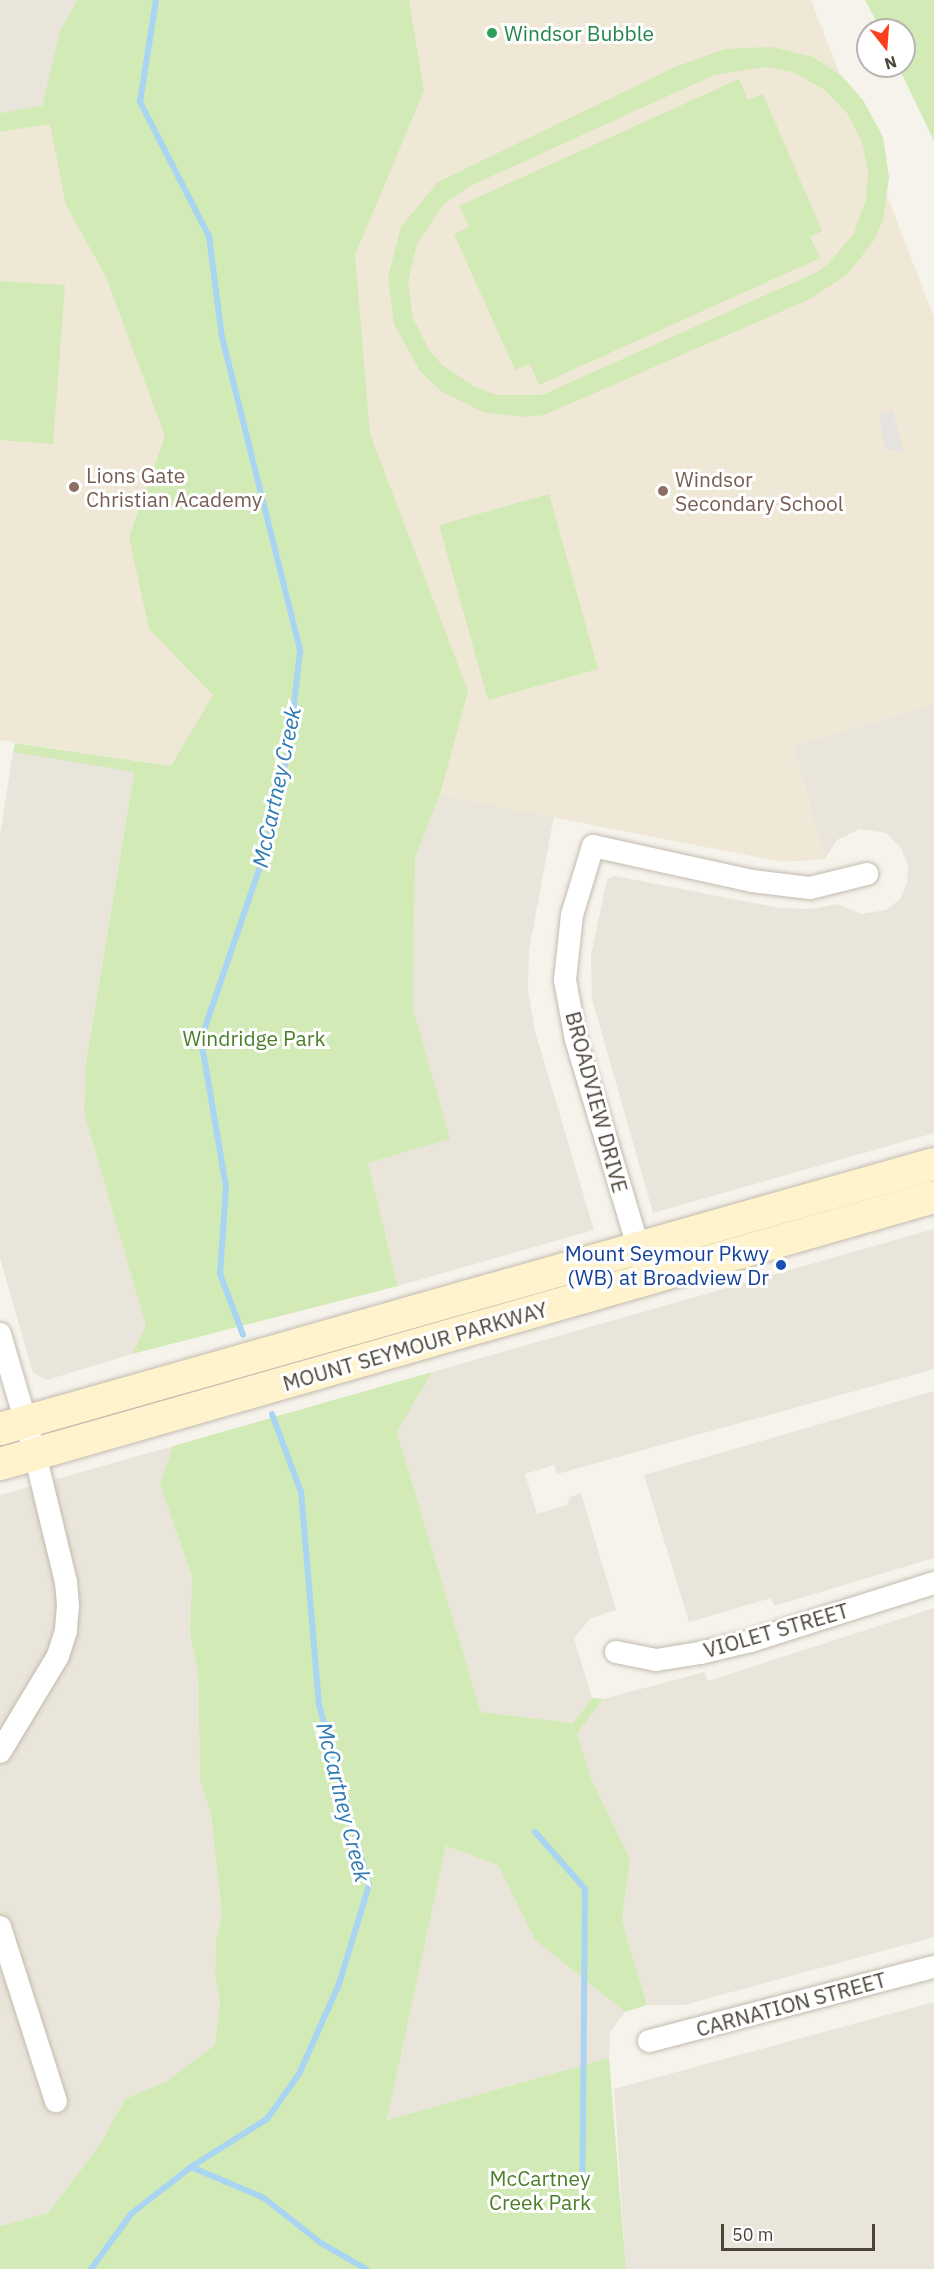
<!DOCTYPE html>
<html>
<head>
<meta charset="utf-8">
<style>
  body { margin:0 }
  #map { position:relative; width:934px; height:2269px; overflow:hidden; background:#f6f3ec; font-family:"IBM Plex Sans",sans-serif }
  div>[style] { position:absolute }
  .residential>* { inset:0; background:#eae5da }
  .education>* { inset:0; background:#efe8d6 }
  .green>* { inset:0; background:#d2eab5 }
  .parking>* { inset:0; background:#e5e3e0 }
  .stream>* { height:6px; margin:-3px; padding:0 3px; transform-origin:3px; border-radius:3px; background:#a9d4f2 }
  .roads { filter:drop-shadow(0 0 2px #c2bbae) drop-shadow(0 0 2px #c2bbae) }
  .street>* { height:22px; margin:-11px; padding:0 11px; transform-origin:11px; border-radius:11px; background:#fff }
  .secondary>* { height:32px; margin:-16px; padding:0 16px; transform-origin:16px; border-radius:16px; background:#fff3cd }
  .dots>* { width:16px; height:16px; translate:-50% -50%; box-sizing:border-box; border:3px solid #fff; border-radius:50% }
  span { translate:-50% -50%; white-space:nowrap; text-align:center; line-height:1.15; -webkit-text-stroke:6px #fff; paint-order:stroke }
  .leisure-label { font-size:21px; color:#27864d }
  .left { translate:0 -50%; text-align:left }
  .education-label { font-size:21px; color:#785e54 }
  .park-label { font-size:21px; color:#4a7f2a }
  .street-label { font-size:21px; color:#4b4439 }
  .transit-label { font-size:21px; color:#164399 }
  .right { translate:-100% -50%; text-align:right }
  .water-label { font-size:22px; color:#2e7ab2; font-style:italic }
  .north { position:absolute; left:856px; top:18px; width:60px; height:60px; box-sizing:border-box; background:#fff; border:2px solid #b7b4b0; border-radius:50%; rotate:163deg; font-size:16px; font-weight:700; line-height:24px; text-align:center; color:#4b4439 }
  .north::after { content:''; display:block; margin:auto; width:21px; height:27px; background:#fc3f1d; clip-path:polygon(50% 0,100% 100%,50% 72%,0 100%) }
  .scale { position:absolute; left:721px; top:2224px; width:154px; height:27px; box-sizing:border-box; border:3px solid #4b4439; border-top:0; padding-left:8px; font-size:18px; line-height:21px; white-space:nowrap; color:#4b4439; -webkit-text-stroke:4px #fff; paint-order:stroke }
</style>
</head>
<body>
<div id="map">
  <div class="residential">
    <i style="clip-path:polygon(0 0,77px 0,60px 31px,42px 106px,0 113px)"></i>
    <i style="clip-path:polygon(934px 704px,934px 1133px,653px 1213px,592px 999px,591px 955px,607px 879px,615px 876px,780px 908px,811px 909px,838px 904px,861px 914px,886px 910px,900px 899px,907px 883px,908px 866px,901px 848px,886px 833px,860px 829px,837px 840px,825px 859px,793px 746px)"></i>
    <i style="clip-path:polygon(13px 752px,134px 772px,85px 1069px,84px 1113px,146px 1326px,132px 1354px,47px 1380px,33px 1373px,0 1258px,0 835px)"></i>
    <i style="clip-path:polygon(440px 794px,554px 816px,529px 950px,528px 991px,535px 1031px,594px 1230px,398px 1286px,368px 1163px,449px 1139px,413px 1008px,415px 858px)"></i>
    <i style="clip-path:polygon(934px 1229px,934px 1369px,557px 1474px,554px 1465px,525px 1474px,537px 1514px,567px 1505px,570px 1497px,581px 1493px,616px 1610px,591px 1618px,574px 1638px,592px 1698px,573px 1723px,481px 1712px,397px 1432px,432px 1372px)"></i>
    <i style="clip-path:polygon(934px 1391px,934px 1558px,774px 1606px,771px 1598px,689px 1622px,644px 1475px)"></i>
    <i style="clip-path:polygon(173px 1446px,160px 1484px,192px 1577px,190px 1633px,198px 1673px,200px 1780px,211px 1815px,222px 1916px,216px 1939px,215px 1974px,220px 2001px,215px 2045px,167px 2081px,125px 2099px,99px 2146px,48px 2213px,0 2226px,0 1495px)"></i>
    <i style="clip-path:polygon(934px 1608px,934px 1937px,684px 2005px,647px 2005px,622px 1921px,630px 1859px,591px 1778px,577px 1734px,603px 1699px,704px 1672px,708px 1681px)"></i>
    <i style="clip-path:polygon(446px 1846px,498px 1865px,535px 1940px,625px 2012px,610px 2032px,609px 2058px,387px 2120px)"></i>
    <i style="clip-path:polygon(934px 2002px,934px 2269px,626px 2269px,614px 2089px)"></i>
  </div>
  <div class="education">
    <i style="clip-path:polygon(330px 0,811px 0,934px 317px,934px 704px,793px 746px,825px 859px,782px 862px,439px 795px,359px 405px)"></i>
    <i style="clip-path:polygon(50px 124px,166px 436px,129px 537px,213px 695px,172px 766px,0 740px,0 132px)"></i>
  </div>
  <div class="green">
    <i style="clip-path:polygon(77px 0,409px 0,424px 91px,355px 255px,370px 434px,468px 691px,440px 794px,415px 858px,413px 1008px,450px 1139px,368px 1163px,398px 1286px,132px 1354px,146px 1326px,84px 1113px,85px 1069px,134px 772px,13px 752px,15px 743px,171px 766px,213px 695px,149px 629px,129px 537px,165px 436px,106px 277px,66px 205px,50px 124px,0 132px,0 113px,42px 106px,60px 31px)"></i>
    <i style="clip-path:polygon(865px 0,934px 0,934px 141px,898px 66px,904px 66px,904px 30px,881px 30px)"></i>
    <i style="clip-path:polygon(evenodd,772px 47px,813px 57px,842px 76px,863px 100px,883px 137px,889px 177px,883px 220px,874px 240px,848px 274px,810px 299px,544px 415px,526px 417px,483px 412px,442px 392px,420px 371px,394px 324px,388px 277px,401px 227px,438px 182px,675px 67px,725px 49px,772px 47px,766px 67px,793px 72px,825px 90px,847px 113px,862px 142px,868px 170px,866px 200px,854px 233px,828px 264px,815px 273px,542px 395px,497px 395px,475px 387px,441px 364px,428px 348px,413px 318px,408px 282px,417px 244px,443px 205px,470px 186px,714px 75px,766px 67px)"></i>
    <i style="clip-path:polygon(739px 79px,748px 100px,763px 94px,822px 231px,810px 237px,820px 258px,539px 385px,530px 364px,515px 370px,454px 234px,469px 227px,459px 206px)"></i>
    <i style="clip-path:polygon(0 281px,65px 285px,53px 444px,0 440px)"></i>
    <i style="clip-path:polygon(549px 494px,598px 669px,488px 700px,439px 525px)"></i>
    <i style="clip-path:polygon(432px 1372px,397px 1432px,481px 1712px,573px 1723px,592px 1698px,603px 1699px,577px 1734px,591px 1778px,630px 1859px,622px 1921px,647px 2005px,625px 2012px,535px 1940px,498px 1865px,446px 1846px,387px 2120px,609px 2058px,626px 2269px,0 2269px,0 2226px,48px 2213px,99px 2146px,125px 2099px,167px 2081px,215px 2045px,220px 2001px,215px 1974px,216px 1939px,222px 1916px,211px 1815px,200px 1780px,198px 1673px,190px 1633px,192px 1577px,160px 1484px,173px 1446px)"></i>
  </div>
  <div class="parking">
    <i style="clip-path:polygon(893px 411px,903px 451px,886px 450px,878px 413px)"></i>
  </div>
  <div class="stream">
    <i style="left:156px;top:0;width:103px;rotate:98.9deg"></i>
    <i style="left:140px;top:102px;width:151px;rotate:62.8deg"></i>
    <i style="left:209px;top:236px;width:102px;rotate:82.7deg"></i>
    <i style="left:222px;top:337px;width:324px;rotate:76deg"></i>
    <i style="left:300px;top:651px;width:92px;rotate:96.3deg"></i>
    <i style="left:290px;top:742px;width:119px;rotate:103.1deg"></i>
    <i style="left:263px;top:858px;width:191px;rotate:108.9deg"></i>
    <i style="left:201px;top:1039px;width:150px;rotate:80.4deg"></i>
    <i style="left:226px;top:1187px;width:87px;rotate:93.9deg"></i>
    <i style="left:220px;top:1274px;width:65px;rotate:69.3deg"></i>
    <i style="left:535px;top:1832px;width:76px;rotate:48.7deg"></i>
    <i style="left:585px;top:1889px;width:318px;rotate:90.5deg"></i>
    <i style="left:191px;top:2167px;width:79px;rotate:23deg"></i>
    <i style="left:264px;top:2198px;width:73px;rotate:38.3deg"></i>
    <i style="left:321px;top:2243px;width:52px;rotate:30deg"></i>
    <i style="left:91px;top:2269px;width:69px;rotate:-53.8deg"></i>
    <i style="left:132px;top:2213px;width:75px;rotate:-37.9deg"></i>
    <i style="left:191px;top:2167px;width:90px;rotate:-32.3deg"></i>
    <i style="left:267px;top:2119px;width:55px;rotate:-54.6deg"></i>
    <i style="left:299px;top:2074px;width:98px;rotate:-66deg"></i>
    <i style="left:339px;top:1984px;width:103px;rotate:-73.1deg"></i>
    <i style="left:369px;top:1885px;width:187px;rotate:-105.5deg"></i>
    <i style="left:319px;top:1705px;width:214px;rotate:-94.8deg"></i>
    <i style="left:301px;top:1492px;width:83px;rotate:-110.4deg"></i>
  </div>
  <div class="roads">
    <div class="street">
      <i style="left:643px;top:1263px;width:233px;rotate:-106.7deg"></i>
      <i style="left:576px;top:1040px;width:61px;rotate:-100.4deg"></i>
      <i style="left:565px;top:980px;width:65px;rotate:-83.9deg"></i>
      <i style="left:572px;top:915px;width:72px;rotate:-73.1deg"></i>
      <i style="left:593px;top:846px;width:163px;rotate:12.4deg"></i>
      <i style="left:752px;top:881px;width:58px;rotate:6.9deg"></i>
      <i style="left:810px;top:888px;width:59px;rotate:-13.8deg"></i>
      <i style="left:0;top:1334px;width:125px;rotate:73.7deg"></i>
      <i style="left:35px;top:1454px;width:132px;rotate:76.4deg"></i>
      <i style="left:66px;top:1582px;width:24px;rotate:85deg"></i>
      <i style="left:68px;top:1606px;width:25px;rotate:95deg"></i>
      <i style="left:66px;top:1631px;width:26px;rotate:108deg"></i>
      <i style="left:58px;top:1656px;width:112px;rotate:121.1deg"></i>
      <i style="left:616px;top:1652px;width:41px;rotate:11.3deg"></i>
      <i style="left:656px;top:1660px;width:45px;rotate:-9deg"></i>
      <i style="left:700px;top:1653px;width:52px;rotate:-13.2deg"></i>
      <i style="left:751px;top:1641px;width:192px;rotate:-17.6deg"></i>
      <i style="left:0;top:1927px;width:183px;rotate:72.2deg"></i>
      <i style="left:649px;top:2041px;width:294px;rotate:-14.6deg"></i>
    </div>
    <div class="secondary">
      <i style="left:0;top:1429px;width:971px;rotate:-15.84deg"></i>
      <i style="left:0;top:1464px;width:971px;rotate:-15.95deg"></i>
    </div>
  </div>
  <div class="dots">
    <i style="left:492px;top:33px;background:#2e9e5b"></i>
    <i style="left:74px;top:487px;background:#8d6e63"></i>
    <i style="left:663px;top:491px;background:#8d6e63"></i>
    <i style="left:781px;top:1265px;background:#1a4fb4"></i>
  </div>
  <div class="leisure-label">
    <span class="left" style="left:504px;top:33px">Windsor Bubble</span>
  </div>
  <div class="education-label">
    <span class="left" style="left:86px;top:487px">Lions Gate<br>Christian Academy</span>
    <span class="left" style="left:675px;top:491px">Windsor<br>Secondary School</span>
  </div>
  <div class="park-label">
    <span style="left:254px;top:1038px">Windridge Park</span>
    <span style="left:540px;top:2190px">McCartney<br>Creek Park</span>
  </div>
  <div class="street-label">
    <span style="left:597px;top:1102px;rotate:75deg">BROADVIEW DRIVE</span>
    <span style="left:415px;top:1346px;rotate:-16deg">MOUNT SEYMOUR PARKWAY</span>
    <span style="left:776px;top:1630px;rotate:-16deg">VIOLET STREET</span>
    <span style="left:791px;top:2004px;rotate:-15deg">CARNATION STREET</span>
  </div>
  <div class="transit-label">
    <span class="right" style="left:769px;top:1265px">Mount Seymour Pkwy<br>(WB) at Broadview Dr</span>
  </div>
  <div class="water-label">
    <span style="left:276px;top:787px;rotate:-78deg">McCartney Creek</span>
    <span style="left:344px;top:1802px;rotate:76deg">McCartney Creek</span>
  </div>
  <div class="north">N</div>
  <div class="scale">50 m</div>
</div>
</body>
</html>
